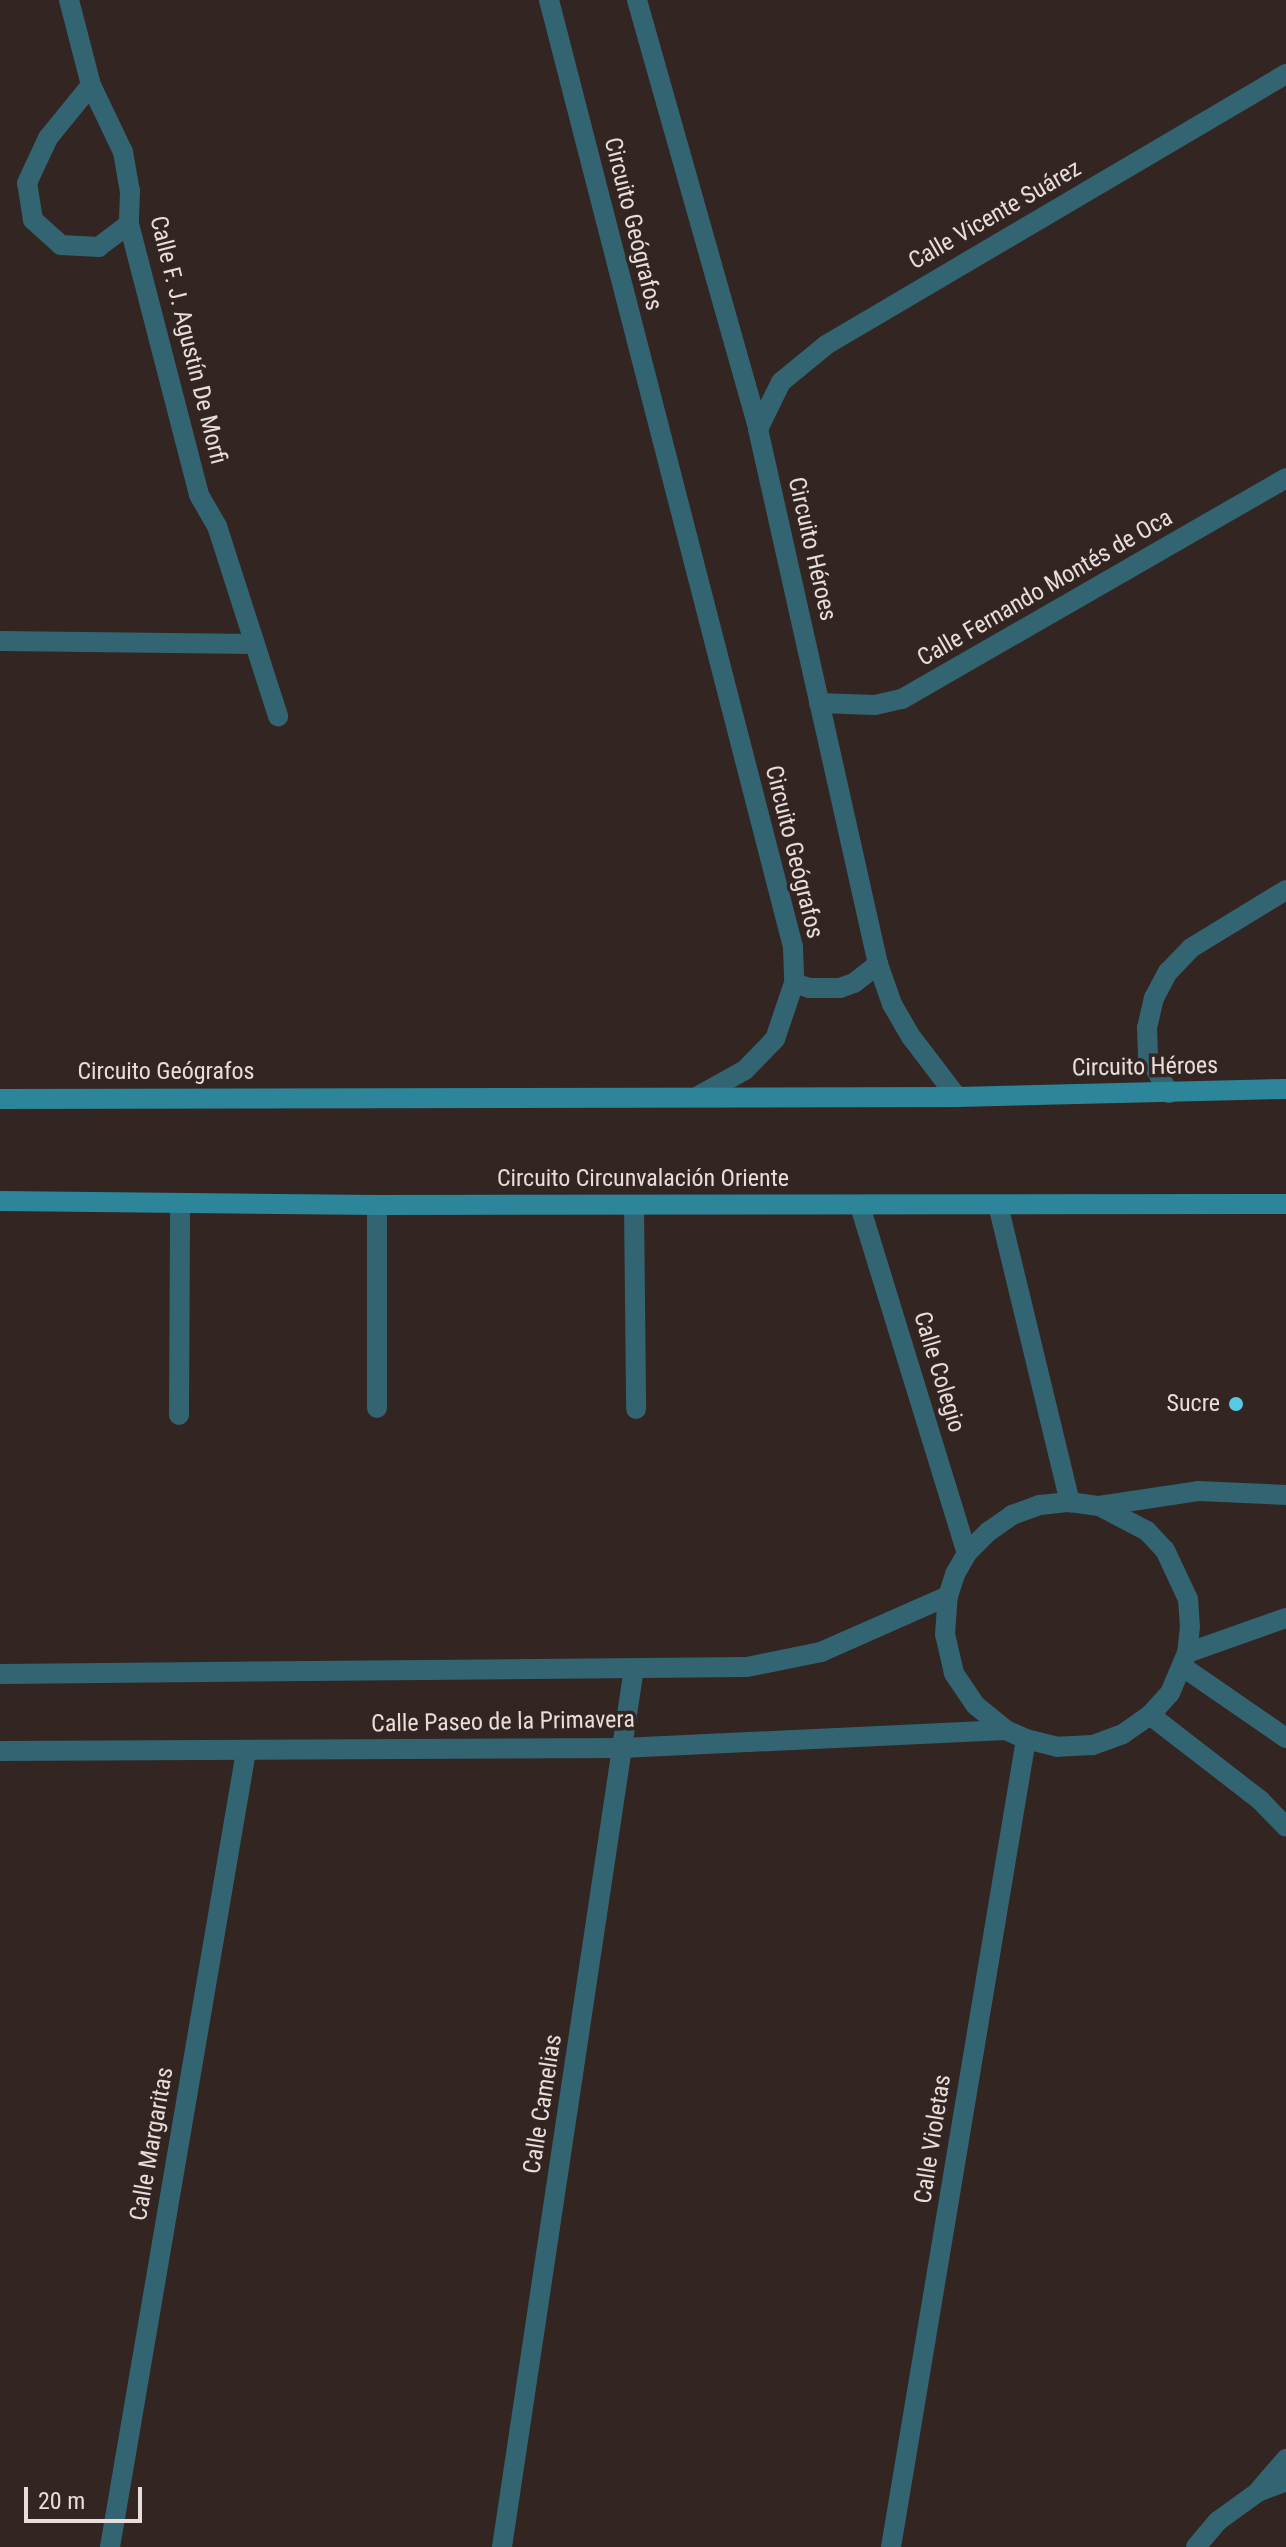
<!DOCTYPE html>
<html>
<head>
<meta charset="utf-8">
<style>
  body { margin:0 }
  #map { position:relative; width:1286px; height:2547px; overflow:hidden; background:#332522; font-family:"Roboto Condensed",sans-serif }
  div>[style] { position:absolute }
  .pedestrian>* { height:20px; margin:-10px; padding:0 10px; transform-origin:10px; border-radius:10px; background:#326471 }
  .minor>* { height:20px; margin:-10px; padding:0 10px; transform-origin:10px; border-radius:10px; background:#326471 }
  .tertiary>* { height:20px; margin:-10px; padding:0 10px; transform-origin:10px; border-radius:10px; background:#326471 }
  .secondary>* { height:20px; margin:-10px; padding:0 10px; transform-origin:10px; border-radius:10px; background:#2c8599 }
  .dots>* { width:22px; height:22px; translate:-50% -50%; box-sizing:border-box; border:4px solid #332522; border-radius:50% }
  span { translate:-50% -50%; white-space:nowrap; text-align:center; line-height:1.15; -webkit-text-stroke:7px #332522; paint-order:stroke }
  .street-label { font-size:24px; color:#e7dedc }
  .poi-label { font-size:24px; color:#e7dedc }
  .right { translate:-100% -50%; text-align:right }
  .scale { position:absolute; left:24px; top:2487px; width:118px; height:36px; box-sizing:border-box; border:4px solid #e7dedc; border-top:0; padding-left:10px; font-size:24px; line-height:28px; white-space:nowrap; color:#e7dedc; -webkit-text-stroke:6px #332522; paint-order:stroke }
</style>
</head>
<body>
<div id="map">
  <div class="pedestrian">
    <i style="left:129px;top:224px;width:280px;rotate:75.5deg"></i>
    <i style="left:199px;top:495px;width:36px;rotate:60deg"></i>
  </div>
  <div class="minor">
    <i style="left:69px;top:0;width:88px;rotate:75.5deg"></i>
    <i style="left:91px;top:85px;width:74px;rotate:64.5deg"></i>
    <i style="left:123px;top:152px;width:40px;rotate:80deg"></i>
    <i style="left:130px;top:191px;width:33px;rotate:92deg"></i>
    <i style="left:129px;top:224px;width:38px;rotate:143deg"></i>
    <i style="left:99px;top:247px;width:38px;rotate:-177deg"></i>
    <i style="left:61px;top:245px;width:38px;rotate:-138deg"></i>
    <i style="left:33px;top:220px;width:37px;rotate:-99deg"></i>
    <i style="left:27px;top:183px;width:50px;rotate:-65deg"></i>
    <i style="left:48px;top:138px;width:68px;rotate:-50.9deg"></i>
    <i style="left:549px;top:0;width:978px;rotate:75.55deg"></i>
    <i style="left:793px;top:947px;width:36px;rotate:88deg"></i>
    <i style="left:794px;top:983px;width:59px;rotate:108.7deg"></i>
    <i style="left:775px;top:1039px;width:43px;rotate:134.1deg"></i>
    <i style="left:745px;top:1070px;width:54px;rotate:151deg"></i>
    <i style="left:637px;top:0;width:446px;rotate:74.2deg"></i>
    <i style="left:758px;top:429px;width:548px;rotate:77.36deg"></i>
    <i style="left:878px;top:964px;width:42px;rotate:70.7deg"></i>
    <i style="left:892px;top:1004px;width:39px;rotate:60deg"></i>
    <i style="left:912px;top:1038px;width:74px;rotate:52.7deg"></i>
    <i style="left:758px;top:429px;width:52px;rotate:-63.9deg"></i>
    <i style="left:781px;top:382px;width:58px;rotate:-39.4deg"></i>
    <i style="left:826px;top:345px;width:534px;rotate:-30.5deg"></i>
    <i style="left:217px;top:526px;width:200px;rotate:72.2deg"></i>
    <i style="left:0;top:641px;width:255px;rotate:0.7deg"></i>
    <i style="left:819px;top:703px;width:56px;rotate:2deg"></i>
    <i style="left:875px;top:705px;width:28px;rotate:-13deg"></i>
    <i style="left:902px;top:699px;width:443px;rotate:-29.9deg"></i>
    <i style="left:794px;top:983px;width:16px;rotate:18deg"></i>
    <i style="left:809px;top:988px;width:31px"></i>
    <i style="left:840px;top:988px;width:15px;rotate:-20deg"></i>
    <i style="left:854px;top:983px;width:31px;rotate:-38deg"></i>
    <i style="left:1169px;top:1093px;width:43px;rotate:-119.6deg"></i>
    <i style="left:1148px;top:1056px;width:28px;rotate:-92deg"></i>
    <i style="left:1147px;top:1028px;width:31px;rotate:-77deg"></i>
    <i style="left:1154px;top:998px;width:30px;rotate:-62deg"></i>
    <i style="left:1168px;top:972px;width:33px;rotate:-46deg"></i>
    <i style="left:1191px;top:948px;width:111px;rotate:-31.4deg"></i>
    <i style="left:377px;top:1205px;width:203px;rotate:90deg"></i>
    <i style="left:634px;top:1205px;width:204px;rotate:89.4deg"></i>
    <i style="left:998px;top:1205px;width:306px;rotate:76.4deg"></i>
    <i style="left:860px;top:1206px;width:363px;rotate:72.9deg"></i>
    <i style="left:179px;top:1415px;width:211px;rotate:-89.7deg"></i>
    <i style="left:1183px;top:1667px;width:125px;rotate:34.6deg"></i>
    <i style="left:1150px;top:1715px;width:139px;rotate:37.7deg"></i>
    <i style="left:1260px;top:1800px;width:37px;rotate:46deg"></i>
    <i style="left:1260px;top:2489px;width:40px;rotate:-49deg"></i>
    <i style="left:110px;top:2547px;width:808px;rotate:-80.3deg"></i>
    <i style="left:502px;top:2547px;width:889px;rotate:-81.46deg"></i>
    <i style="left:891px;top:2547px;width:819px;rotate:-80.51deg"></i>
    <i style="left:1196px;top:2547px;width:34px;rotate:-50deg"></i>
    <i style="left:1218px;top:2521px;width:49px;rotate:-35.9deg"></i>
    <i style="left:1258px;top:2492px;width:30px;rotate:-21deg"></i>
  </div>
  <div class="tertiary">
    <i style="left:1099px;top:1506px;width:54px;rotate:27.5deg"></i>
    <i style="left:1147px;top:1531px;width:26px;rotate:47deg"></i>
    <i style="left:1165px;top:1550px;width:54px;rotate:64.9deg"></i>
    <i style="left:1188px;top:1599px;width:27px;rotate:86deg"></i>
    <i style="left:1190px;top:1626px;width:27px;rotate:96deg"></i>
    <i style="left:1187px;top:1653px;width:43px;rotate:113deg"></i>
    <i style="left:1170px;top:1693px;width:30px;rotate:132deg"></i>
    <i style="left:1150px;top:1715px;width:33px;rotate:145deg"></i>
    <i style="left:1123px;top:1734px;width:33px;rotate:160deg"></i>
    <i style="left:1092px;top:1745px;width:34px;rotate:177deg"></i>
    <i style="left:1058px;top:1747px;width:33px;rotate:-166deg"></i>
    <i style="left:1026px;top:1739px;width:22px;rotate:-156deg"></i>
    <i style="left:1006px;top:1730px;width:38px;rotate:-141deg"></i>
    <i style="left:976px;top:1706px;width:40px;rotate:-124deg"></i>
    <i style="left:954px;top:1673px;width:39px;rotate:-103deg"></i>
    <i style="left:945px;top:1635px;width:39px;rotate:-86deg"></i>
    <i style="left:948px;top:1596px;width:23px;rotate:-72deg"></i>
    <i style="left:955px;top:1574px;width:24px;rotate:-60deg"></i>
    <i style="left:967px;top:1553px;width:30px;rotate:-45deg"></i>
    <i style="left:988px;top:1532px;width:29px;rotate:-35deg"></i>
    <i style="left:1012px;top:1515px;width:30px;rotate:-20deg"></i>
    <i style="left:1040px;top:1505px;width:30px;rotate:-6deg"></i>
    <i style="left:1070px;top:1502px;width:29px;rotate:8deg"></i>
    <i style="left:1099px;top:1506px;width:100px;rotate:-8.6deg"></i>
    <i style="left:1198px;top:1491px;width:88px;rotate:2.6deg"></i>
    <i style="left:1187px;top:1653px;width:105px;rotate:-19.5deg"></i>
    <i style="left:0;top:1674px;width:747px;rotate:-0.54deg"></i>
    <i style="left:747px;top:1667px;width:76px;rotate:-11.5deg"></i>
    <i style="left:821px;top:1652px;width:139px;rotate:-23.8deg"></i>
    <i style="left:0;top:1751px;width:622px;rotate:-0.28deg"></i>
    <i style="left:622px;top:1748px;width:384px;rotate:-2.7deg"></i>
  </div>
  <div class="secondary">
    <i style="left:0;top:1099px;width:957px;rotate:-0.12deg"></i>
    <i style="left:957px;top:1097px;width:329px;rotate:-1.4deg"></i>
    <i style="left:0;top:1201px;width:377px;rotate:0.6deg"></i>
    <i style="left:377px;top:1205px;width:909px;rotate:-0.06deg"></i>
  </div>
  <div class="dots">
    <i style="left:1236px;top:1404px;background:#58c9e3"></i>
  </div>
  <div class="street-label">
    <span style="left:995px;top:215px;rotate:-30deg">Calle Vicente Suárez</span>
    <span style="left:633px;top:224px;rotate:76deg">Circuito Geógrafos</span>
    <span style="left:188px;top:340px;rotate:76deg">Calle F. J. Agustín De Morfi</span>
    <span style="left:812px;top:549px;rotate:77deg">Circuito Héroes</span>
    <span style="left:1045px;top:588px;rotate:-30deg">Calle Fernando Montés de Oca</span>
    <span style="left:794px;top:852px;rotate:76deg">Circuito Geógrafos</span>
    <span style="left:1145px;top:1067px;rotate:-1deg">Circuito Héroes</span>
    <span style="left:166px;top:1072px">Circuito Geógrafos</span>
    <span style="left:643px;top:1179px">Circuito Circunvalación Oriente</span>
    <span style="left:939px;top:1372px;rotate:73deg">Calle Colegio</span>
    <span style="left:503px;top:1722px;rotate:-1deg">Calle Paseo de la Primavera</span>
    <span style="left:543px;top:2104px;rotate:-81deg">Calle Camelias</span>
    <span style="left:933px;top:2139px;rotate:-81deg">Calle Violetas</span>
    <span style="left:152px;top:2144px;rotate:-80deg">Calle Margaritas</span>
  </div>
  <div class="poi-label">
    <span class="right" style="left:1220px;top:1404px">Sucre</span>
  </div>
  <div class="scale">20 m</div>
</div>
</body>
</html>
